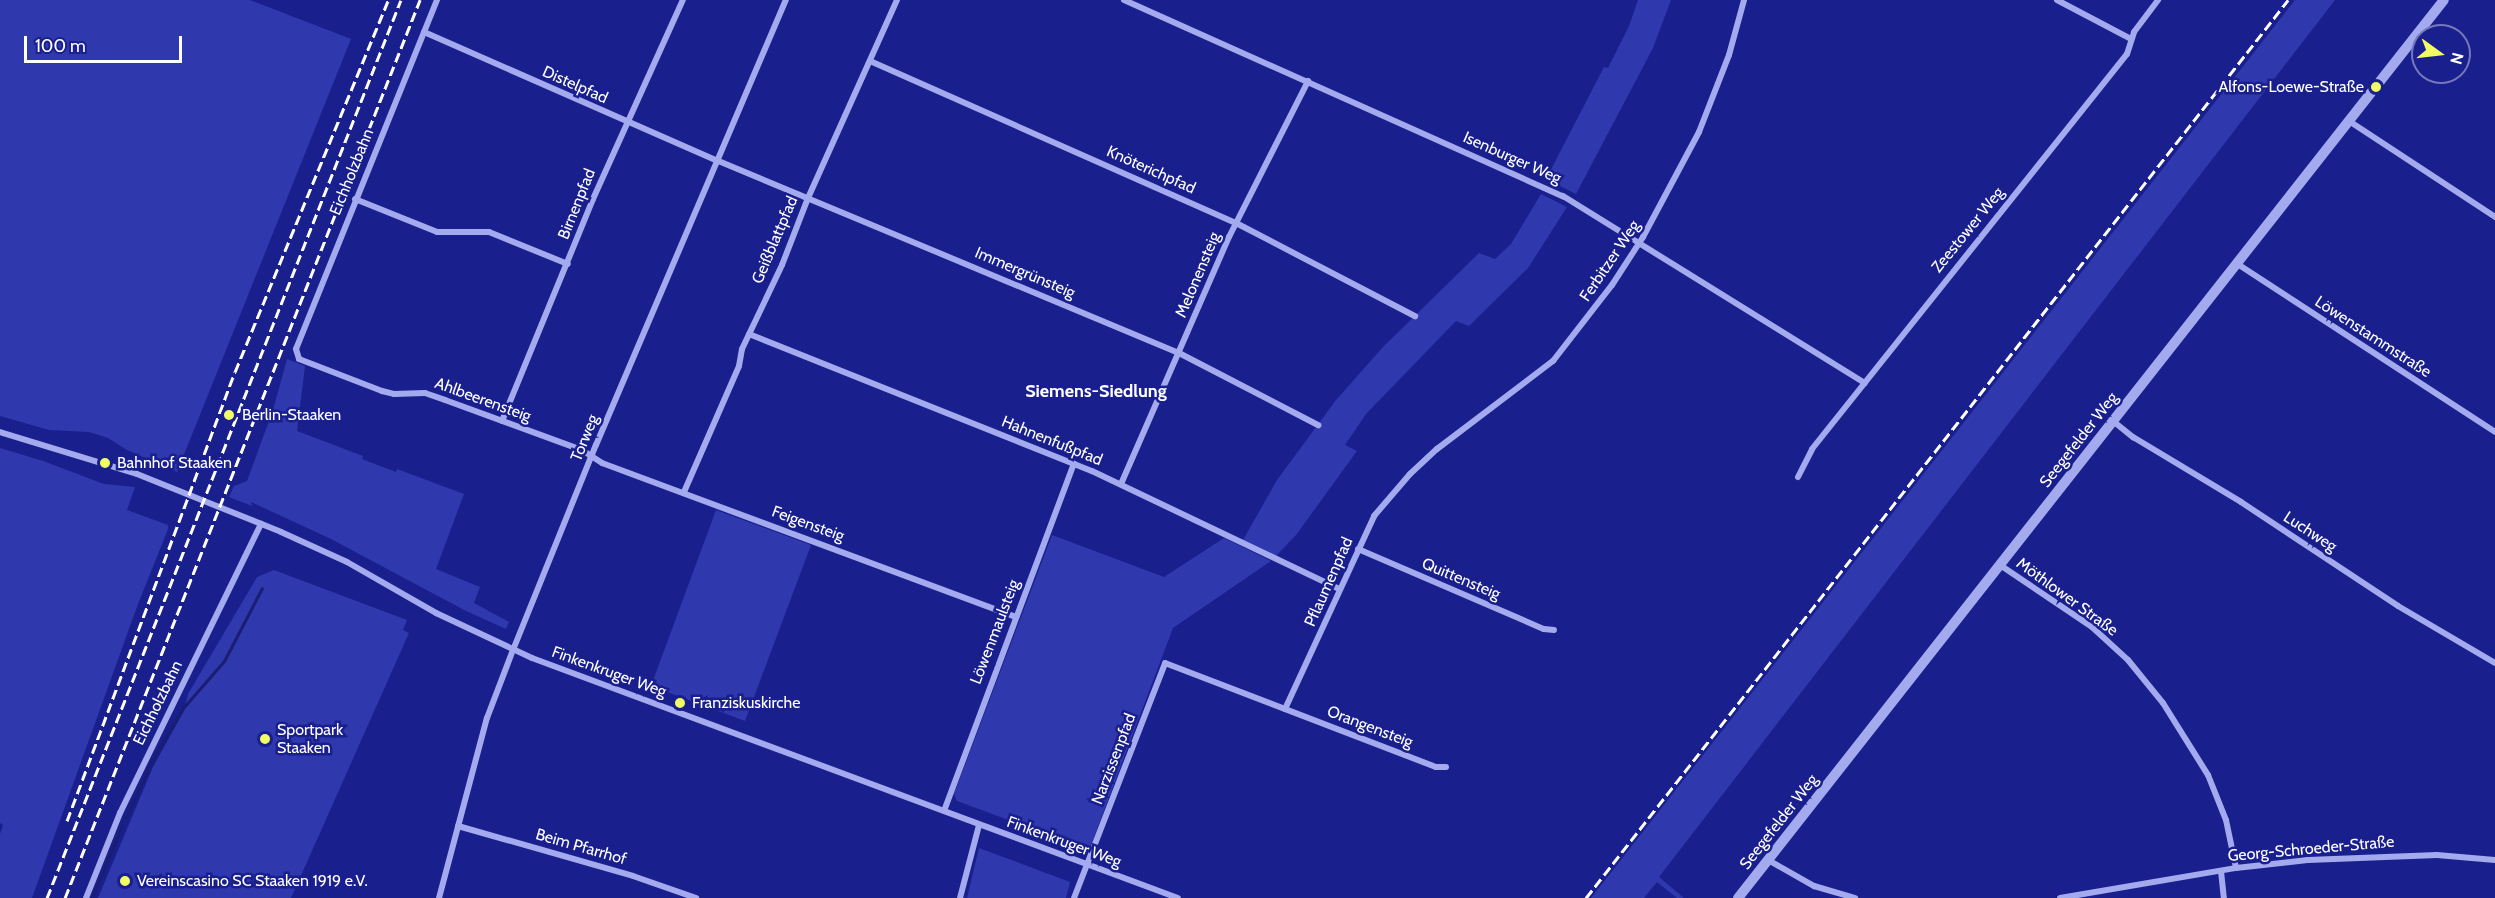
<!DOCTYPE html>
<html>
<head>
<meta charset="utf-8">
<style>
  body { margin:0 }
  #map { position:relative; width:2495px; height:898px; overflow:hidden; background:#191f8d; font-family:Cabin,sans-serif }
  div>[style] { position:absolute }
  .green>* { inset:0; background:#2f38ad }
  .stream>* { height:3px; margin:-1.5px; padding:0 1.5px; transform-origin:1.5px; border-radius:1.5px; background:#1a1e73 }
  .minor>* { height:6px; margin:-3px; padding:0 3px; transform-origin:3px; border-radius:3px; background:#a4aaee }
  .tertiary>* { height:10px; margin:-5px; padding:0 5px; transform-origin:5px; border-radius:5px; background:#a4aaee }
  .rail>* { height:3px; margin-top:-1.5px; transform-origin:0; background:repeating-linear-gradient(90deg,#fff 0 10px,transparent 0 14.5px) }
  .dots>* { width:16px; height:16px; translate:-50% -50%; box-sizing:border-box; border:3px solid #191f8d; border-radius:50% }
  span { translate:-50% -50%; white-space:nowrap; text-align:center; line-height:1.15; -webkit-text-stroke:5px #191f8d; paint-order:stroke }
  .street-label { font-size:16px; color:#fff }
  .poi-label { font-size:16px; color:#fff }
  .right { translate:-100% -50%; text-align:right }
  .left { translate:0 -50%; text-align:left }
  .neighbourhood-label { font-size:18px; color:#fff; font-weight:700 }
  .north { position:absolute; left:2411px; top:24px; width:60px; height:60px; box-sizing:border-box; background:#191f8d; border:2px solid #7579bb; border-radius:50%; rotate:105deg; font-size:16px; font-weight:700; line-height:24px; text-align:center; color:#fff }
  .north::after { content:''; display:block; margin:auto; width:21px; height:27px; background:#f1ff62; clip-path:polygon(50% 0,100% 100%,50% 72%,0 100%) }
  .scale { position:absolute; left:24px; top:36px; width:158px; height:27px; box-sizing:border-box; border:3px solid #fff; border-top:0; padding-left:8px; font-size:18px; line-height:21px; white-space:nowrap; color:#fff; -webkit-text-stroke:4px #191f8d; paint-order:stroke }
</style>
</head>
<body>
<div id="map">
  <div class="green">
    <i style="clip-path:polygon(0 0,250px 0,351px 39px,177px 472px,127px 450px,108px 438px,89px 432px,49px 430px,0 416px)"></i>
    <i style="clip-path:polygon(1638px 0,1671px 0,1653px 48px,1576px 194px,1546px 179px,1604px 67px,1608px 68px,1629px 26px)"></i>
    <i style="clip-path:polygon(2295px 0,2335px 0,1659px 877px,1684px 898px,1677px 898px,1657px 882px,1644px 898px,1591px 898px)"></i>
    <i style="clip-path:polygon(1541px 194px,1567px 207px,1528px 268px,1469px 326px,1456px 321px,1366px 414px,1345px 445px,1357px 451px,1296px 535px,1276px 556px,1243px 540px,1277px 480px,1336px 400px,1383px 347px,1479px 253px,1495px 259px,1511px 244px)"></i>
    <i style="clip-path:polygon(287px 359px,305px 366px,297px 431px,363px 456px,362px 459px,396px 472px,397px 469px,464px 494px,436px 569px,480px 587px,474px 603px,509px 622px,506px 629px,466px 611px,331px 539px,251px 502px,252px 506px,229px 497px,234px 486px,247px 481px,273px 410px)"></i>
    <i style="clip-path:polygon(0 448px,43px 461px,104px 484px,135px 487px,127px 510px,168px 525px,168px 529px,138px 604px,32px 898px,0 898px,0 834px,3px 825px,0 823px)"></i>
    <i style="clip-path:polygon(716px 510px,811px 545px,745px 721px,651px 686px)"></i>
    <i style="clip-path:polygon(1052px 535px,1164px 577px,1224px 538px,1271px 561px,1173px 628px,1091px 845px,1084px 848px,957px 801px,954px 794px)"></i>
    <i style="clip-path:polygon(274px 570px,407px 620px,403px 630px,409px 633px,291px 898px,98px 898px,153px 767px,184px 711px,188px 694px,257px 577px)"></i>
    <i style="clip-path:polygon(979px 848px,1070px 882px,1066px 898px,967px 898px)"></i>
  </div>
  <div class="stream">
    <i style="left:126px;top:818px;width:63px;rotate:-65.5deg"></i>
    <i style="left:152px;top:761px;width:61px;rotate:-59.7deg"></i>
    <i style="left:183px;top:708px;width:62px;rotate:-48.9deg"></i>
    <i style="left:224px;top:661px;width:82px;rotate:-62.5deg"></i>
    <i style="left:92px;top:898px;width:78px;rotate:-67.4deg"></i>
  </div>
  <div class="minor">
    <i style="left:437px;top:0;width:376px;rotate:112deg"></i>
    <i style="left:296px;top:349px;width:10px;rotate:73deg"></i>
    <i style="left:299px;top:359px;width:89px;rotate:21.1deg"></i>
    <i style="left:382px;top:391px;width:12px;rotate:14deg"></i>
    <i style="left:394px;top:394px;width:31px;rotate:-2deg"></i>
    <i style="left:425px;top:393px;width:21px;rotate:19deg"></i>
    <i style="left:445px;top:400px;width:146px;rotate:20.1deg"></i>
    <i style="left:582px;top:450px;width:24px;rotate:33deg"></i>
    <i style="left:602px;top:463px;width:442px;rotate:20.4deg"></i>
    <i style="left:1124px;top:0;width:481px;rotate:24.1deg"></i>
    <i style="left:1563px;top:196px;width:355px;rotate:31.8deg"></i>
    <i style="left:2057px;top:0;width:84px;rotate:27.8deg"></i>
    <i style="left:424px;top:32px;width:319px;rotate:23.7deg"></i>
    <i style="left:716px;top:160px;width:502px;rotate:22.63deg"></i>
    <i style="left:1179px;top:353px;width:157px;rotate:27.4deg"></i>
    <i style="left:870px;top:61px;width:400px;rotate:23.9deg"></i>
    <i style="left:1236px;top:223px;width:202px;rotate:27.5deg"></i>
    <i style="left:2349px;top:121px;width:175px;rotate:33.3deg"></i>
    <i style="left:355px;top:199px;width:88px;rotate:21.9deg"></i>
    <i style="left:437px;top:232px;width:52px"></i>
    <i style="left:489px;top:232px;width:85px;rotate:22.1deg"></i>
    <i style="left:2236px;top:263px;width:309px;rotate:33.1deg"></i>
    <i style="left:749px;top:334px;width:369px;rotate:21.8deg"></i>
    <i style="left:1092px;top:471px;width:274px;rotate:25.5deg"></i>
    <i style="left:502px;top:421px;width:240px;rotate:-67.7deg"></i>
    <i style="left:593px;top:199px;width:218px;rotate:-65.7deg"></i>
    <i style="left:2113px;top:421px;width:26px;rotate:39deg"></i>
    <i style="left:2133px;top:437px;width:126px;rotate:31deg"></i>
    <i style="left:2241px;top:502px;width:188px;rotate:33.5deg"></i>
    <i style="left:2398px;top:606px;width:113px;rotate:30.4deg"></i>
    <i style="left:0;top:432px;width:143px;rotate:17deg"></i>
    <i style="left:137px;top:474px;width:155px;rotate:21.9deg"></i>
    <i style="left:281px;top:532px;width:72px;rotate:24.4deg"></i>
    <i style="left:347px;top:562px;width:103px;rotate:29.8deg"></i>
    <i style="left:436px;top:613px;width:106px;rotate:25.1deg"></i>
    <i style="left:532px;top:658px;width:689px;rotate:20.38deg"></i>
    <i style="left:1798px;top:477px;width:31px;rotate:-63deg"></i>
    <i style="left:1812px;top:449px;width:505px;rotate:-51.43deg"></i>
    <i style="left:2127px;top:54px;width:23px;rotate:-72deg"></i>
    <i style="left:2134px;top:32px;width:40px;rotate:-53deg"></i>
    <i style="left:1121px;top:484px;width:270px;rotate:-66.4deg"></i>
    <i style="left:1229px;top:237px;width:175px;rotate:-63.1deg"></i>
    <i style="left:684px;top:492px;width:137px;rotate:-66.4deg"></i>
    <i style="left:739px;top:366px;width:17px;rotate:-80deg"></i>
    <i style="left:742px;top:349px;width:93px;rotate:-64.5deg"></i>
    <i style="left:782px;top:265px;width:72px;rotate:-68.8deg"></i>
    <i style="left:808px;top:198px;width:217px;rotate:-65.8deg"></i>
    <i style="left:1358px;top:549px;width:202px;rotate:23.3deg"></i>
    <i style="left:1544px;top:629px;width:10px;rotate:6deg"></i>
    <i style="left:2000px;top:565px;width:111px;rotate:34deg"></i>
    <i style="left:2092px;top:627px;width:49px;rotate:42.5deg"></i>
    <i style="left:2128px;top:660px;width:55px;rotate:50.9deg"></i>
    <i style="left:2163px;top:703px;width:85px;rotate:58deg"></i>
    <i style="left:2208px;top:775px;width:48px;rotate:68.2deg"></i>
    <i style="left:2226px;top:820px;width:49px;rotate:78.2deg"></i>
    <i style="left:1285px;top:709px;width:213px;rotate:-65.2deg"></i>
    <i style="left:1374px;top:516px;width:55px;rotate:-49.4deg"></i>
    <i style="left:1410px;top:474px;width:37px;rotate:-43deg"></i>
    <i style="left:1437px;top:449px;width:146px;rotate:-37.2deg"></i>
    <i style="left:1553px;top:361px;width:96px;rotate:-52.2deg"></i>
    <i style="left:1612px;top:285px;width:57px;rotate:-57.1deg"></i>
    <i style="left:1643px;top:237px;width:119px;rotate:-61.9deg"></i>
    <i style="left:1699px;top:132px;width:83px;rotate:-68.7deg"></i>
    <i style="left:1729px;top:55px;width:57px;rotate:-74.7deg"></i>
    <i style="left:944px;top:811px;width:371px;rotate:-69.5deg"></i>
    <i style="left:458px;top:826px;width:182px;rotate:15.9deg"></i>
    <i style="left:633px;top:876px;width:67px;rotate:19.2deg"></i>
    <i style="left:1768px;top:860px;width:53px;rotate:29.5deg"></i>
    <i style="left:1814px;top:886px;width:43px;rotate:16.3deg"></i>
    <i style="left:2221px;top:871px;width:27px;rotate:84deg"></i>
    <i style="left:86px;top:898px;width:92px;rotate:-68.2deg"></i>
    <i style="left:120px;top:813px;width:322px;rotate:-64deg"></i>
    <i style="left:439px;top:898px;width:186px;rotate:-75.1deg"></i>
    <i style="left:487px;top:718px;width:73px;rotate:-69.1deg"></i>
    <i style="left:513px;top:650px;width:221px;rotate:-68deg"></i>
    <i style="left:596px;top:445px;width:484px;rotate:-66.9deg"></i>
    <i style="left:960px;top:898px;width:75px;rotate:-75.4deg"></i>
    <i style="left:1074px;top:898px;width:252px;rotate:-68.8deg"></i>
    <i style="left:1165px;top:663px;width:290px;rotate:21deg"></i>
    <i style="left:1436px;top:767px;width:10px"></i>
    <i style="left:2060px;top:898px;width:179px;rotate:-9.7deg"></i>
    <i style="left:2236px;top:868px;width:72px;rotate:-6.3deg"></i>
    <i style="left:2308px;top:860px;width:129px;rotate:-2.2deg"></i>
    <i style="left:2437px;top:855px;width:58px;rotate:4.9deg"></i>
  </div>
  <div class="tertiary">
    <i style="left:1738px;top:898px;width:1142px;rotate:-51.83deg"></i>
  </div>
  <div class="rail">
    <i style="left:67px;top:821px;width:479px;rotate:-69.5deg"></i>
    <i style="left:235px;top:372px;width:402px;rotate:-67.6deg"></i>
    <i style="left:47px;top:898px;width:965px;rotate:-68.49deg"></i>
    <i style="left:65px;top:898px;width:966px;rotate:-68.43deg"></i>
    <i style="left:1586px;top:898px;width:1140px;rotate:-51.98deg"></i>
  </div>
  <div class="dots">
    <i style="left:2376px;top:87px;background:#f1ff62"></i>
    <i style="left:229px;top:415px;background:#f1ff62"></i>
    <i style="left:105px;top:463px;background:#f1ff62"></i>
    <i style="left:680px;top:703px;background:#f1ff62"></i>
    <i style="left:265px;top:739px;background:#f1ff62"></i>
    <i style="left:125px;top:881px;background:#f1ff62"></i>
  </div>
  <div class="street-label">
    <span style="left:575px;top:85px;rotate:24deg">Distelpfad</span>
    <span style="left:1512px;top:158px;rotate:24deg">Isenburger Weg</span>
    <span style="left:1151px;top:170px;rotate:24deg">Knöterichpfad</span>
    <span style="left:352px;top:172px;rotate:-68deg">Eichholzbahn</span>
    <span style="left:577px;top:204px;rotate:-68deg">Birnenpfad</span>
    <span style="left:1968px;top:230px;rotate:-51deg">Zeestower Weg</span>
    <span style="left:775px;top:240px;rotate:-67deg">Geißblattpfad</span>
    <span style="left:1610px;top:261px;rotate:-56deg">Ferbitzer Weg</span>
    <span style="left:1025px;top:273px;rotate:23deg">Immergrünsteig</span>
    <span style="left:1198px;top:275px;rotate:-67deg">Melonensteig</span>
    <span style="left:2373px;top:337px;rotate:33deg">Löwenstammstraße</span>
    <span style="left:483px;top:400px;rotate:20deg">Ahlbeerensteig</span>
    <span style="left:585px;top:438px;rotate:-68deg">Torweg</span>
    <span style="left:2079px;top:440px;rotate:-52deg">Seegefelder Weg</span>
    <span style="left:1052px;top:441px;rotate:22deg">Hahnenfußpfad</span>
    <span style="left:808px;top:524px;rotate:20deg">Feigensteig</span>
    <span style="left:2310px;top:532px;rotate:33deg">Luchweg</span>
    <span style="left:1461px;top:579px;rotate:23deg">Quittensteig</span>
    <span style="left:1329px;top:582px;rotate:-66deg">Pflaumenpfad</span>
    <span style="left:2067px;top:597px;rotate:36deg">Möthlower Straße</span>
    <span style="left:995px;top:632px;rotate:-69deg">Löwenmaulsteig</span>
    <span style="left:609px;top:672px;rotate:20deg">Finkenkruger Weg</span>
    <span style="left:158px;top:703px;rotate:-64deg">Eichholzbahn</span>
    <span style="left:1370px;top:727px;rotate:21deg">Orangensteig</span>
    <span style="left:1114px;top:759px;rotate:-69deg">Narzissenpfad</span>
    <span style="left:1779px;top:822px;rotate:-52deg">Seegefelder Weg</span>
    <span style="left:1064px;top:842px;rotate:20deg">Finkenkruger Weg</span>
    <span style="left:581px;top:847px;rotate:16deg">Beim Pfarrhof</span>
    <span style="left:2311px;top:849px;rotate:-5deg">Georg-Schroeder-Straße</span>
  </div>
  <div class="poi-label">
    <span class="right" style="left:2364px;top:87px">Alfons-Loewe-Straße</span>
    <span class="left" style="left:242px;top:415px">Berlin-Staaken</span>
    <span class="left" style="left:117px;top:463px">Bahnhof Staaken</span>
    <span class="left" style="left:692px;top:703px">Franziskuskirche</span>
    <span class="left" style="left:277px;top:739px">Sportpark<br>Staaken</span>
    <span class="left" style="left:137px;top:881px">Vereinscasino SC Staaken 1919 e.V.</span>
  </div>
  <div class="neighbourhood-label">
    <span style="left:1096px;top:391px">Siemens-Siedlung</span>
  </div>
  <div class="north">N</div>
  <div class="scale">100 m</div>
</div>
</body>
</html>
